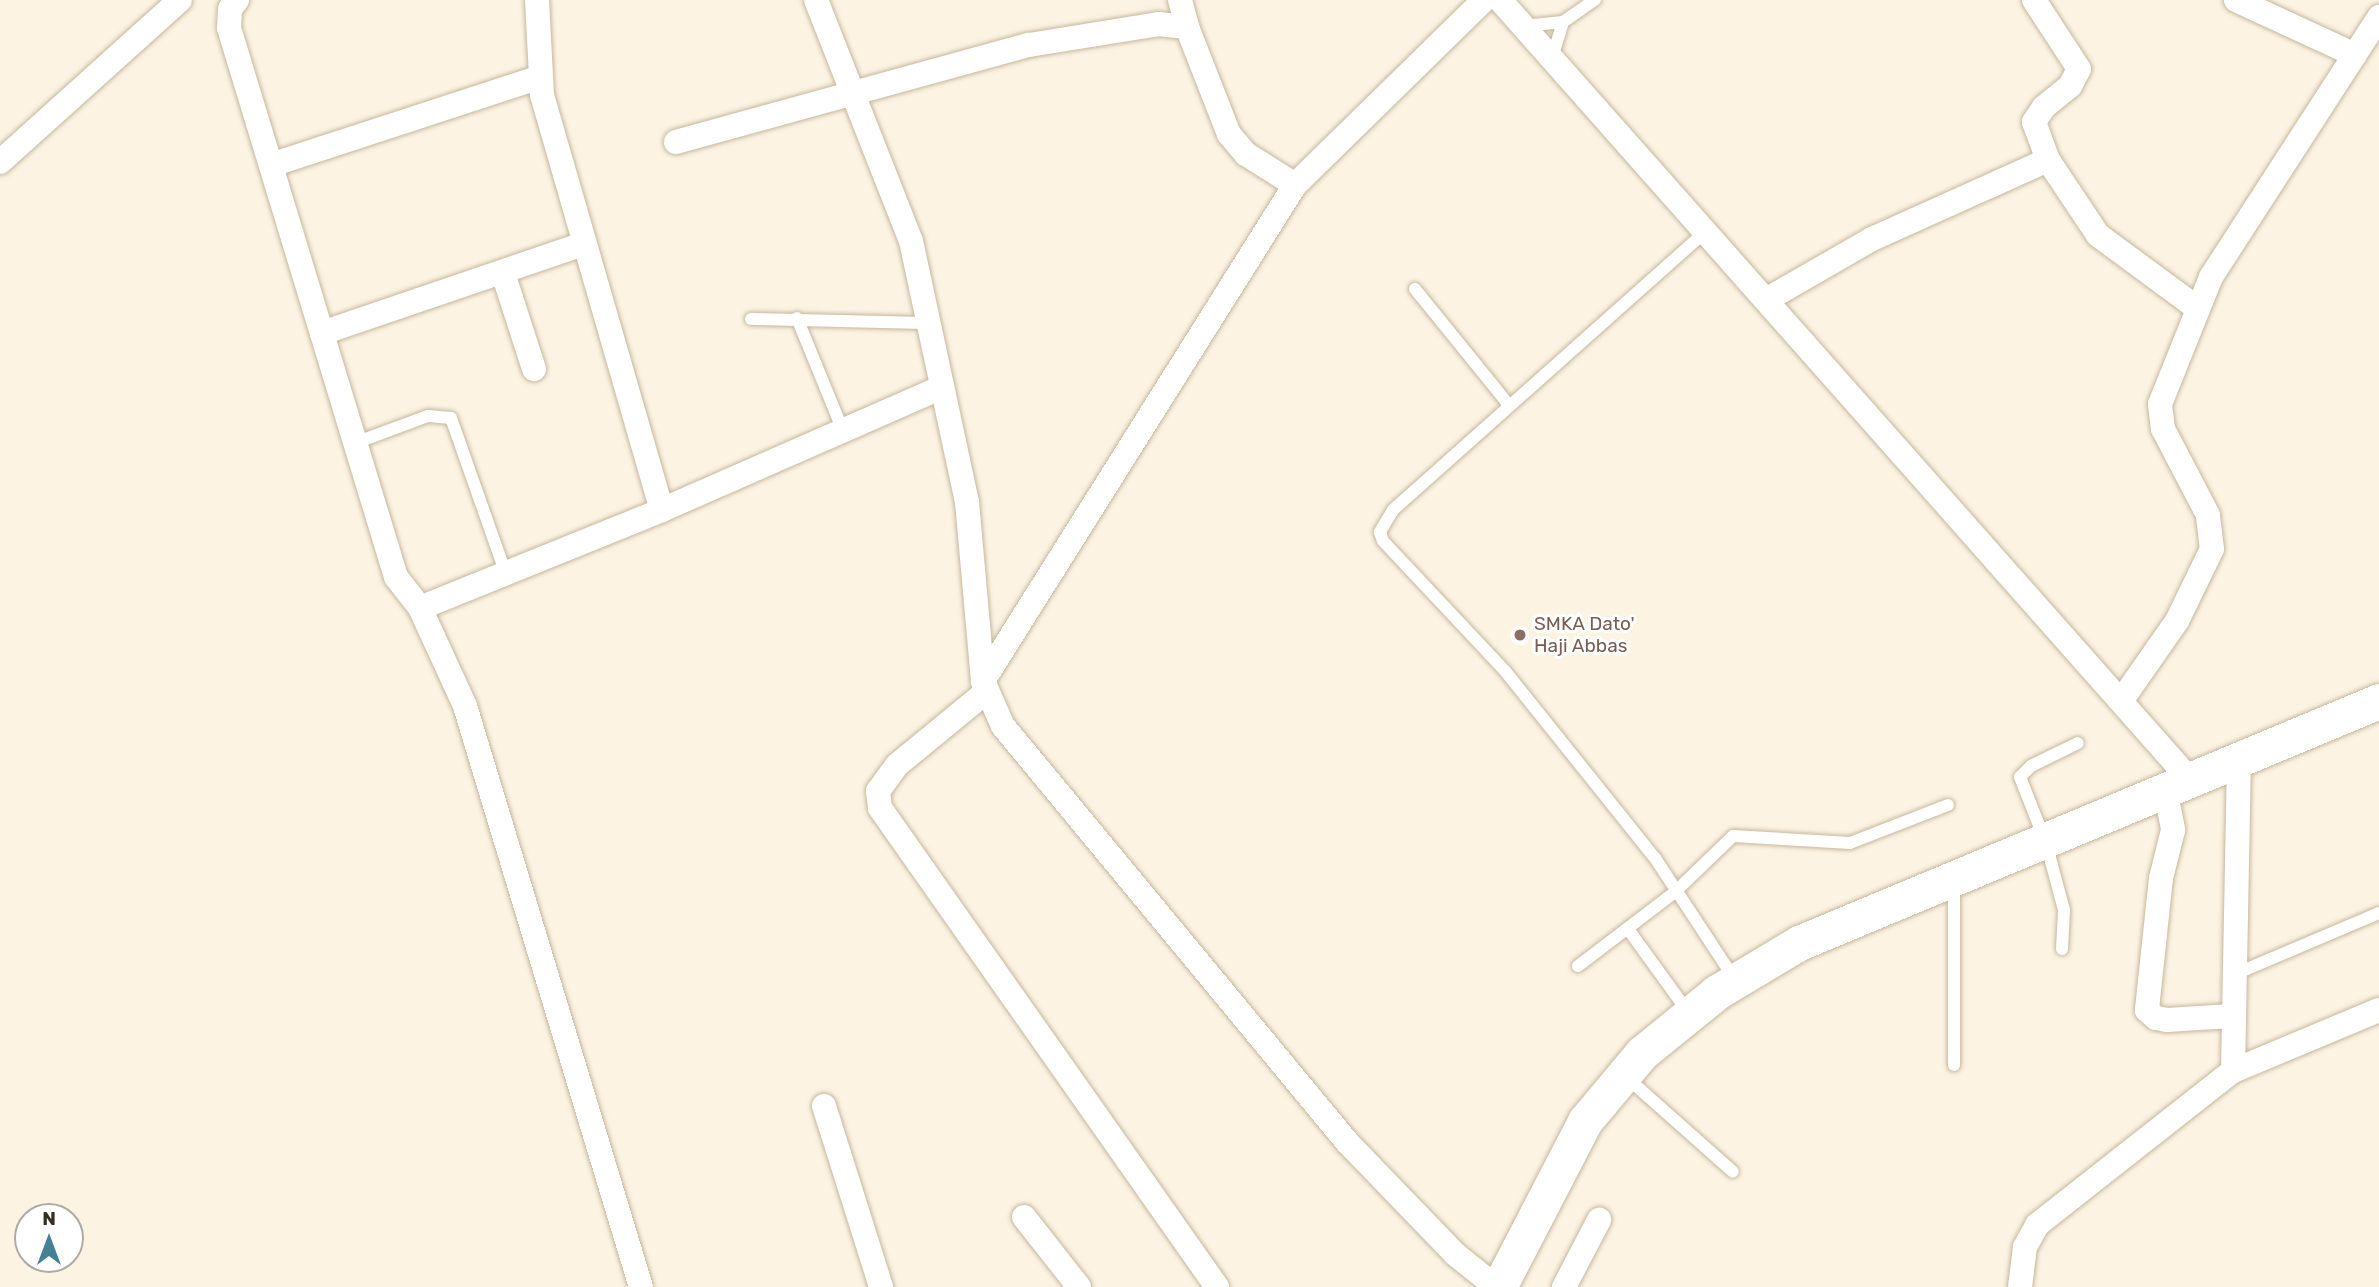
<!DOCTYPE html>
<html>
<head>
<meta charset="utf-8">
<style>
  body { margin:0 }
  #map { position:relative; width:2379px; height:1287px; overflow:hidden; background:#fcf3e3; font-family:Rubik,sans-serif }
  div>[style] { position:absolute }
  .roads { filter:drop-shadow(0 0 2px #c6b79d) drop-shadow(0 0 2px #c6b79d) }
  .lane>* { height:12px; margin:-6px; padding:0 6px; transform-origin:6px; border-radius:6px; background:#fff }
  .street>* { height:24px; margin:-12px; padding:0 12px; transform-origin:12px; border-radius:12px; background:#fff }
  .secondary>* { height:35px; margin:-17.5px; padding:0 17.5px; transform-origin:17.5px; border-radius:17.5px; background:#fff }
  .dots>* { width:19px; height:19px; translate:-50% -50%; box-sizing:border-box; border:4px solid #fff; border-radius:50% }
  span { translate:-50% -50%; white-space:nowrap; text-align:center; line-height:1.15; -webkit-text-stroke:6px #fff; paint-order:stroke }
  .education-label { font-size:19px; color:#785e54 }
  .left { translate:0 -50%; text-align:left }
  .north { position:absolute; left:14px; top:1203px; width:70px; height:70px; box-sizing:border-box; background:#fff; border:2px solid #aeaba7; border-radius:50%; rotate:0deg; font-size:19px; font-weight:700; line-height:28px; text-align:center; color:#342e23 }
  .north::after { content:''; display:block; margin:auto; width:24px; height:32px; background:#448197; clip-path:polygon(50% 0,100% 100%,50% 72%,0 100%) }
</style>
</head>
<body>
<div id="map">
  <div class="roads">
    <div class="lane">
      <i style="left:1523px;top:26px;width:40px;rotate:-5.7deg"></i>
      <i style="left:1552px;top:58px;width:38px;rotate:-73deg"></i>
      <i style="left:1563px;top:22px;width:39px;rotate:-35deg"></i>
      <i style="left:1705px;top:232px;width:418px;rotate:138.3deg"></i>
      <i style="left:1393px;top:510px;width:26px;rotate:121deg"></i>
      <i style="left:1380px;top:532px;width:9px;rotate:72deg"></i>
      <i style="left:1383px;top:541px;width:178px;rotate:46.8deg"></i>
      <i style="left:1505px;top:671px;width:240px;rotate:51.3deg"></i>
      <i style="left:1655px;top:858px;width:146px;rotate:56.7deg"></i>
      <i style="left:1415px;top:289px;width:149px;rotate:51deg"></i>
      <i style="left:797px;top:318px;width:122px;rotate:67.8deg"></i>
      <i style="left:751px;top:319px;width:179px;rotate:1.3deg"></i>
      <i style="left:355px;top:443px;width:78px;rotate:-20.3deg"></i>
      <i style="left:428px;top:416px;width:23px;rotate:5deg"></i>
      <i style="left:451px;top:418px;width:165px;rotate:70.6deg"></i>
      <i style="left:1628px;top:929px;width:102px;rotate:54.1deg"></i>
      <i style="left:2062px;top:949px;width:39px;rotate:-87deg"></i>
      <i style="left:2064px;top:910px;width:69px;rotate:-105deg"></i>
      <i style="left:2046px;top:843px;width:71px;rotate:-111.5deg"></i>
      <i style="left:2020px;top:777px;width:16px;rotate:-45deg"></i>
      <i style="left:2031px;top:766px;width:52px;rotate:-26.1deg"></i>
      <i style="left:1578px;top:966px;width:122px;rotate:-37.3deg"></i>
      <i style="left:1675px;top:892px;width:81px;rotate:-44deg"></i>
      <i style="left:1733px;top:836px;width:117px;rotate:3.4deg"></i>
      <i style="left:1850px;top:843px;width:105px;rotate:-21.2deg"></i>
      <i style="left:2233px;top:975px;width:159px;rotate:-23deg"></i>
      <i style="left:1954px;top:1065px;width:185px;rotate:-90deg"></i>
      <i style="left:1625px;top:1076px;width:144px;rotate:41.6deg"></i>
    </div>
    <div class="street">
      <i style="left:237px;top:0;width:11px;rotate:128deg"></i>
      <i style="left:230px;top:9px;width:19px;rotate:93deg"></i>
      <i style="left:229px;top:28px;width:574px;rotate:73.08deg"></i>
      <i style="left:396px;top:577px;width:39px;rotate:52deg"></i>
      <i style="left:420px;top:608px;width:261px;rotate:-22deg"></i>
      <i style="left:662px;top:510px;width:306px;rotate:-23.7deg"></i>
      <i style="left:537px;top:0;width:95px;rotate:87deg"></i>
      <i style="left:542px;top:95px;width:432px;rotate:73.9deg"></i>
      <i style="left:816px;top:0;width:259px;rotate:68.5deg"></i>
      <i style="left:911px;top:241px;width:267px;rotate:77.9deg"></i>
      <i style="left:967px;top:502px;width:180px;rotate:84.9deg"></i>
      <i style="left:983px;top:681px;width:49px;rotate:66deg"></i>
      <i style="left:1003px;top:726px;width:540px;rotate:50.41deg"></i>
      <i style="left:1347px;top:1142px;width:156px;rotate:46deg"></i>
      <i style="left:1455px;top:1254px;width:53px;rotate:38.8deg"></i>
      <i style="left:1180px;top:0;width:28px;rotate:75deg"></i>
      <i style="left:1500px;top:0;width:1044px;rotate:48.49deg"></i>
      <i style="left:2034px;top:0;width:82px;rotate:56.9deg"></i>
      <i style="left:2079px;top:69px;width:19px;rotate:118deg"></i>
      <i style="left:2070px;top:86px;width:33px;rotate:141deg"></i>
      <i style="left:2044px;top:107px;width:18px;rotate:124deg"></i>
      <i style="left:2034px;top:122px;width:40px;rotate:69.8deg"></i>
      <i style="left:2048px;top:160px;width:90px;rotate:56.3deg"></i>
      <i style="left:2098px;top:235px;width:123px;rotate:36.4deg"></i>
      <i style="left:2236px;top:0;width:131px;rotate:24.8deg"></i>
      <i style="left:676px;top:142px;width:366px;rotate:-15.4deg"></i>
      <i style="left:1029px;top:45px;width:131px;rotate:-9.2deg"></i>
      <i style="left:1158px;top:24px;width:29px;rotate:6deg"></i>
      <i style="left:1187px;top:27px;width:115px;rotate:68.6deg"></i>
      <i style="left:1229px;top:134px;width:26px;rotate:50deg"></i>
      <i style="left:1246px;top:154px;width:58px;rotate:32.3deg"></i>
      <i style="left:0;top:162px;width:242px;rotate:-42deg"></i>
      <i style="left:271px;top:165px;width:283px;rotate:-18.1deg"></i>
      <i style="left:503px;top:273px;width:101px;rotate:72.1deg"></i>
      <i style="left:1766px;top:300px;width:122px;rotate:-29.9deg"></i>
      <i style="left:1872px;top:239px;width:193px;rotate:-24.2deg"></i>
      <i style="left:322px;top:333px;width:276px;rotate:-18.8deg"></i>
      <i style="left:420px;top:608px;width:108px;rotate:65.3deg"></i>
      <i style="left:465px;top:706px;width:607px;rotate:73.15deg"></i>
      <i style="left:983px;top:681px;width:586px;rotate:-57.83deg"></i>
      <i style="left:1295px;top:185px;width:264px;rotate:-44.4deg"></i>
      <i style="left:986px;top:692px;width:115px;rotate:140.6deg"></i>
      <i style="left:897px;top:765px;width:32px;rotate:126deg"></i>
      <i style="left:878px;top:791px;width:17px;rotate:83deg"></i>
      <i style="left:880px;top:808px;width:586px;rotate:54.87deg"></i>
      <i style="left:2121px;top:701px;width:98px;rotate:-55deg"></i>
      <i style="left:2177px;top:621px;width:80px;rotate:-64.1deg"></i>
      <i style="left:2212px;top:549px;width:34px;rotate:-97deg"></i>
      <i style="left:2208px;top:515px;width:97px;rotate:-117.6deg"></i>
      <i style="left:2163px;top:429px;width:25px;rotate:-97deg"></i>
      <i style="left:2160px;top:404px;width:137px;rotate:-68.1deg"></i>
      <i style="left:2211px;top:277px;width:310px;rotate:-57.1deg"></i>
      <i style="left:2166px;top:793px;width:38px;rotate:79deg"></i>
      <i style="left:2173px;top:830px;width:49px;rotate:104deg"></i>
      <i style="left:2161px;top:878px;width:133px;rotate:96.1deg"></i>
      <i style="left:2147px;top:1010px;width:12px;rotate:42deg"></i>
      <i style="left:2156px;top:1018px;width:11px;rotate:10deg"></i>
      <i style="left:2167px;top:1020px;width:65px;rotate:-3.5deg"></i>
      <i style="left:2233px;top:1071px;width:308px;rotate:-88.9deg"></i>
      <i style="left:824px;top:1106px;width:190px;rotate:72.5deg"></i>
      <i style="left:1024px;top:1217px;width:89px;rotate:51.8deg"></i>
      <i style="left:1564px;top:1287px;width:76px;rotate:-62.4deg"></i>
      <i style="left:2020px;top:1287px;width:40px;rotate:-82.9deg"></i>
      <i style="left:2025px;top:1247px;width:25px;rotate:-61deg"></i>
      <i style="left:2037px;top:1225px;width:249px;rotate:-38.2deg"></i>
      <i style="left:2233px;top:1071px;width:158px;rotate:-22.7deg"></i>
    </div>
    <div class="secondary">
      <i style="left:1499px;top:1287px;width:187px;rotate:-62.6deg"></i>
      <i style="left:1585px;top:1121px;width:89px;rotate:-50deg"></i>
      <i style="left:1642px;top:1053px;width:97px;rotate:-39.1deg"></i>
      <i style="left:1717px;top:992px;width:96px;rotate:-30.9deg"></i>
      <i style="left:1799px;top:943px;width:628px;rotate:-22.65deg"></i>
    </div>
  </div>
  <div class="dots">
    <i style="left:1520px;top:635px;background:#8d6e63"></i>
  </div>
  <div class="education-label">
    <span class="left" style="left:1534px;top:635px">SMKA Dato'<br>Haji Abbas</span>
  </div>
  <div class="north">N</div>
</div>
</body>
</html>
